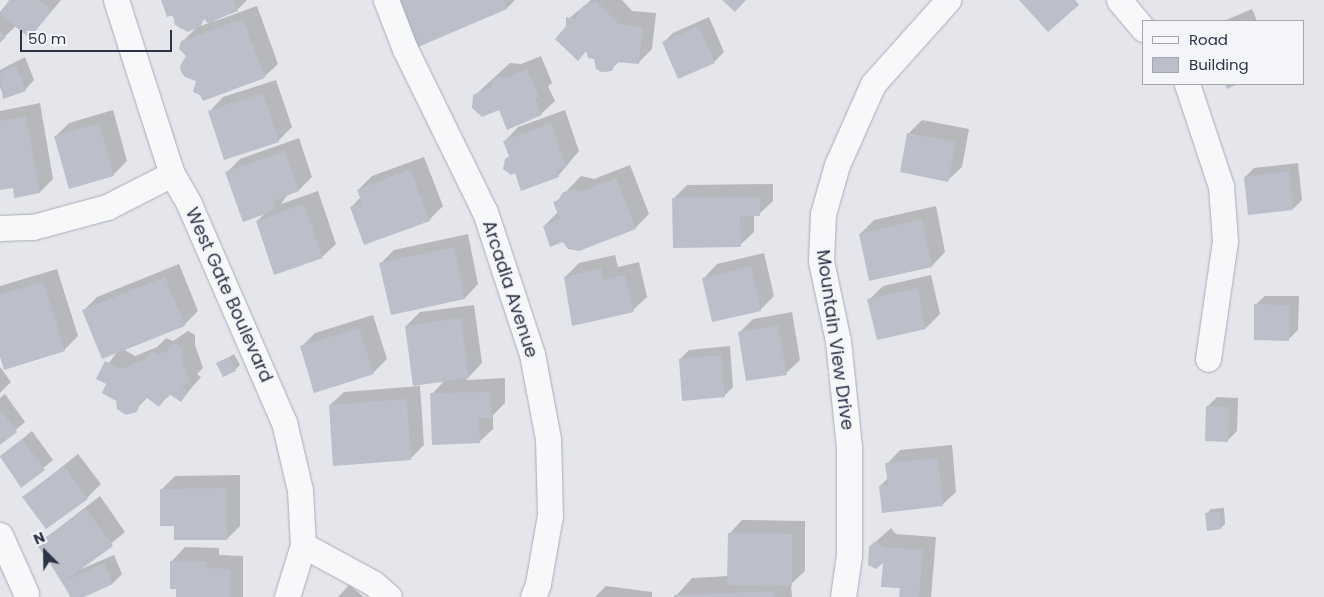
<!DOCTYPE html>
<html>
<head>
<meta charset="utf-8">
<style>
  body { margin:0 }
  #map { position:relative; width:1324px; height:597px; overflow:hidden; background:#e4e6ec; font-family:Poppins,sans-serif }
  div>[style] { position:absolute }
  .shadow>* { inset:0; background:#0003 }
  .building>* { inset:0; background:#bbbfca }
  .roads { filter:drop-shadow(0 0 1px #a9adb7) drop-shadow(0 0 1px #a9adb7) }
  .minor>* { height:25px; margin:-12.5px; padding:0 12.5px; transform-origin:12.5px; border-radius:12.5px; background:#f7f8fa }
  span { translate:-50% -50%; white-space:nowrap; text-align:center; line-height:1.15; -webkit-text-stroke:4.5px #f3f5f9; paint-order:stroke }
  .street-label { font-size:18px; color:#2b3345 }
  .legend { position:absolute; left:1142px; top:20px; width:162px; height:65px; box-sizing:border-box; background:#f3f5f9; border:1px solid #a3a7b1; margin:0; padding:6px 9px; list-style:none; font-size:15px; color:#2b3345 }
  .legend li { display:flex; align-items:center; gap:10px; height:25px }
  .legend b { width:25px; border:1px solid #a3a7b1 }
  .north { position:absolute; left:20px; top:527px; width:50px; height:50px; -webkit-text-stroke:4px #f3f5f9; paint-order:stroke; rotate:337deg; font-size:14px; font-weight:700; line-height:20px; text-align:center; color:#2b3345 }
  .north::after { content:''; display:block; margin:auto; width:18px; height:22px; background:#2b3345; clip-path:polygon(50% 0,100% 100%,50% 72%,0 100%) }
  .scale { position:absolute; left:20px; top:30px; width:152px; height:22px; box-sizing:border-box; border:2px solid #2b3345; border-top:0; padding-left:6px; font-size:15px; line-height:18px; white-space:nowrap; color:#2b3345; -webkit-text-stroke:4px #f3f5f9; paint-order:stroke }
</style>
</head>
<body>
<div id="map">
  <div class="shadow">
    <i style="clip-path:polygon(10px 0,61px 0,30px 37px,16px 26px,0 41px,0 12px)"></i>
    <i style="clip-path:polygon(evenodd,162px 0,247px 0,237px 10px,210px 23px,257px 6px,278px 64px,264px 77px,197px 80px,182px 42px,195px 29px,181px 29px,162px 0,206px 18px,209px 23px,195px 28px,206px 18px)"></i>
    <i style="clip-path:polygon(400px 0,515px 0,507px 8px)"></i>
    <i style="clip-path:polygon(591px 0,622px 0,632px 11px,656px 13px,652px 49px,638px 63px,620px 61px,607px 72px,597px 68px,596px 58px,587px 50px,578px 59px,566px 21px)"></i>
    <i style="clip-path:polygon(1252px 9px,1257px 21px,1224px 21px)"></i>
    <i style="clip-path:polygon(709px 17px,724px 52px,714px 62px,664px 42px,673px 33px)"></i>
    <i style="clip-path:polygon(541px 56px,552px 83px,548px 86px,555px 101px,541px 114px,499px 109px,474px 96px,510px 63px,521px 64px)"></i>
    <i style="clip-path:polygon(25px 57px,34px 80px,25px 90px,4px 98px,0 87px,0 70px)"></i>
    <i style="clip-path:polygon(276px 80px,292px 127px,278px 141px,210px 111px,223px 97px)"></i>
    <i style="clip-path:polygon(40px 103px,53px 179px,40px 192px,14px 187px,0 189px,0 111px)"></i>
    <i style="clip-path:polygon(113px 110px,127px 161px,113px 175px,55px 137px,69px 123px)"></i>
    <i style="clip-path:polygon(565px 110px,579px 151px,558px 176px,510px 156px,505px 141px,518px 127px)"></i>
    <i style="clip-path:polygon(922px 120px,969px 129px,962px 167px,948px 180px,909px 133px)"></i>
    <i style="clip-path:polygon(299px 138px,312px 177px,299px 190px,288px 194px,281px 204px,318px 191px,336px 244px,322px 257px,257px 221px,265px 213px,226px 173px,240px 159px)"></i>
    <i style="clip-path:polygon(424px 157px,443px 206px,429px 220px,351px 207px,361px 197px,358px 190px,372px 176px)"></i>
    <i style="clip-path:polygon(1298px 163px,1302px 200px,1293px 209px,1245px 177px,1254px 168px)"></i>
    <i style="clip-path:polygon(630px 165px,649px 214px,635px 228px,563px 241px,544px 226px,558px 212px,555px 203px,581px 176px,594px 179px)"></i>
    <i style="clip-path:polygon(773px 184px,773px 201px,759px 214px,754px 214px,754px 232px,740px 245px,674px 198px,687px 185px)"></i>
    <i style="clip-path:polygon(936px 206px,945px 252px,932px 266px,860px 234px,874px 220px)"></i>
    <i style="clip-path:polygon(468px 234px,478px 284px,465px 298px,381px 263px,394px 250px)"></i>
    <i style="clip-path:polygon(764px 253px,774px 296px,760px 310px,704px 278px,717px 264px)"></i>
    <i style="clip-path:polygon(615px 255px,618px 267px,639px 262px,647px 297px,633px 310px,565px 277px,579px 263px)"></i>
    <i style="clip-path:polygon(179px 264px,198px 311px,184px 325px,123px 349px,135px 356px,157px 347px,166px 338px,173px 341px,188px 331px,195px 335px,195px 345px,203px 368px,197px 374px,201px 377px,180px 401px,171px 394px,159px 405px,148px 397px,132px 413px,108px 384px,98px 378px,117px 352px,84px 310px,97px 297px)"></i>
    <i style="clip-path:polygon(57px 269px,78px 336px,64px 350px,0 353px,0 286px)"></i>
    <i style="clip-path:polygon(931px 275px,940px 314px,926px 328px,878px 338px,869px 300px,883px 286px)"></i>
    <i style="clip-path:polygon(1265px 296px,1299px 296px,1298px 330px,1289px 339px,1255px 305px)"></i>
    <i style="clip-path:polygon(474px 305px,482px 363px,466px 380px,505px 378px,505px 403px,493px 415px,493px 429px,479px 442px,432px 394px,445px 380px,406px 326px,420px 312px)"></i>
    <i style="clip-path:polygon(792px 312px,800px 360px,786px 373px,740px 332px,753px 319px)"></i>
    <i style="clip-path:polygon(373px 315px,387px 359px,373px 373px,301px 347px,315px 333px)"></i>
    <i style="clip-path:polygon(730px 346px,733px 387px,724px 396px,680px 359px,689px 350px)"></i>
    <i style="clip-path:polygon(234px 354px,240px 365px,235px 370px,218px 364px)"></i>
    <i style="clip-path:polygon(0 367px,11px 382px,0 393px)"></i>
    <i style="clip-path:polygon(420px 386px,424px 445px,410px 459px,330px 405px,344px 392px)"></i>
    <i style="clip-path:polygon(5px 394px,25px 422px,0 443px,0 398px)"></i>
    <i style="clip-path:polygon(1217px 397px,1238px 398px,1237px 431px,1227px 441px,1207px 407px)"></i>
    <i style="clip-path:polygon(32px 431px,53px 460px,21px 486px,0 457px)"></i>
    <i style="clip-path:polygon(952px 445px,956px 492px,942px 505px,880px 486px,888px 478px,887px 464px,900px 450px)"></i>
    <i style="clip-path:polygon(78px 454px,101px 484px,87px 498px,24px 497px)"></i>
    <i style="clip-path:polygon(240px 475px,240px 526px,227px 539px,176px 524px,161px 490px,175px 476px)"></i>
    <i style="clip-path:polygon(100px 496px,125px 532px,79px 570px,114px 555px,122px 574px,113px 583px,81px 597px,71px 597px,38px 544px)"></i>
    <i style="clip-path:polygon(1224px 508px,1225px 524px,1221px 528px,1206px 514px,1211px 509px)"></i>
    <i style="clip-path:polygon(742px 520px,805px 521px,805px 571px,791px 584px,792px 597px,675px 597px,692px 578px,728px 576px,729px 534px)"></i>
    <i style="clip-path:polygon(891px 528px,896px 534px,936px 537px,931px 597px,901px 597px,901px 587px,885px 560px,870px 547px)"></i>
    <i style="clip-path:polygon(185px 547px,219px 548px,219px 555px,243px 556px,243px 597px,177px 597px,172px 561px)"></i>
    <i style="clip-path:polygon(349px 585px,364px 597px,338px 597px)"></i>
    <i style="clip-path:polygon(606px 586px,652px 592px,652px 597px,595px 597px)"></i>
  </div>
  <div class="building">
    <i style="clip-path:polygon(9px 0,40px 0,52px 10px,30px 38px,0 15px)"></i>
    <i style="clip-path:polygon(161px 0,234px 0,238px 11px,207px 23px,204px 18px,201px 26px,188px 32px,175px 25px,173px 15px,167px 17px)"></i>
    <i style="clip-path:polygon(398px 0,504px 0,507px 9px,418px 47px)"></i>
    <i style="clip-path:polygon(722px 0,746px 0,735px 12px)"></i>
    <i style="clip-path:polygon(1019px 0,1075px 0,1079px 5px,1048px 32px)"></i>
    <i style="clip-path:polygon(596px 1px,619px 24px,643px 27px,639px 64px,616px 62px,612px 71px,601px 72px,596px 69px,594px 59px,588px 58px,586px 51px,578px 61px,555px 39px,566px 26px,566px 17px,575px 19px,583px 6px)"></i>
    <i style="clip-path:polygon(243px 19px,265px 78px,203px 101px,200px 95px,193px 92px,196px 81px,185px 77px,181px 72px,180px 66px,186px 56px,179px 49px,181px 41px)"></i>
    <i style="clip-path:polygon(699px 26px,715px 63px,678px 79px,662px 42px)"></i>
    <i style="clip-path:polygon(0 31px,6px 37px,0 43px)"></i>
    <i style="clip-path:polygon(16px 66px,26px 91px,3px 99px,0 72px)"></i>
    <i style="clip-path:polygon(527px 69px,539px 97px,535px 99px,542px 115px,507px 130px,499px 110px,482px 117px,472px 108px,473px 95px,491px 87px,495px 76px,507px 78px)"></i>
    <i style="clip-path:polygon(1225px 84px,1238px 84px,1227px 89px)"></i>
    <i style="clip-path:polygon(263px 93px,279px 142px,224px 160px,208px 111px)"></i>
    <i style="clip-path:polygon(26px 116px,40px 193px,14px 198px,13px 188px,0 190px,0 121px)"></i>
    <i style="clip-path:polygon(99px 123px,114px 176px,69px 189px,54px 136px)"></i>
    <i style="clip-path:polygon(551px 123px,566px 166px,556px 170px,559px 177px,521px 191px,515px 173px,511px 175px,503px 169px,505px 159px,509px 156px,503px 141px)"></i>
    <i style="clip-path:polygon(907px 133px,956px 142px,948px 182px,900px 172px)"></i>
    <i style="clip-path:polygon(285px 151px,299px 191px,273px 201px,276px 210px,243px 222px,225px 172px)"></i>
    <i style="clip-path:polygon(410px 169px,430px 221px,364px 245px,350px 207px,362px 203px,357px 190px)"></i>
    <i style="clip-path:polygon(1289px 171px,1293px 210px,1248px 215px,1244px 177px)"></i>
    <i style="clip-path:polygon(616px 178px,636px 229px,579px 251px,568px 249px,563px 242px,550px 247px,543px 226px,560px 219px,553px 202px,559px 200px,562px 193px,572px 189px,580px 192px)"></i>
    <i style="clip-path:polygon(740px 197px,760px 197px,760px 216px,740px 216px,741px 247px,673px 248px,672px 198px)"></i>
    <i style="clip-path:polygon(304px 204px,323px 258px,274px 275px,256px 221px)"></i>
    <i style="clip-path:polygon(922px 219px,932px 267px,869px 281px,859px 234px)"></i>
    <i style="clip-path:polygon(454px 247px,465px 299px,391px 315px,379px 263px)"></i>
    <i style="clip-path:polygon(751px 266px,761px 311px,712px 322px,702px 278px)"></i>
    <i style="clip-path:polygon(601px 268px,604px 280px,625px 275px,634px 312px,572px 326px,564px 277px)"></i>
    <i style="clip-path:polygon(165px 277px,185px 326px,102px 359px,82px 310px)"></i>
    <i style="clip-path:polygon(43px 281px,65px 351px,4px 370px,0 357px,0 295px)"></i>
    <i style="clip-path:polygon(918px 288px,926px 329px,877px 340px,867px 299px)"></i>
    <i style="clip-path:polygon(1254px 304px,1290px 305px,1289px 341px,1254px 340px)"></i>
    <i style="clip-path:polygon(461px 318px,469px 378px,413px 386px,405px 326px)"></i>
    <i style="clip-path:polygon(778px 325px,787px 375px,746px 381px,738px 332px)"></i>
    <i style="clip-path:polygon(359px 328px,374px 374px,314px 393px,300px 346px)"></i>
    <i style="clip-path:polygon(174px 344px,182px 349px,182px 359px,190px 383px,181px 386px,189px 391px,181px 402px,169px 394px,159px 407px,147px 398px,141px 400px,137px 412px,126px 415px,117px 409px,116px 401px,102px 393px,106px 384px,96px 379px,105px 361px,120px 369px,147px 359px,151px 351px,159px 354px,165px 352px)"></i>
    <i style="clip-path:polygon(721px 355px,725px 397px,682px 401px,679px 359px)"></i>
    <i style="clip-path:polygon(229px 357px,236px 371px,223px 377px,216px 363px)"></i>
    <i style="clip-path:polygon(491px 392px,492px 418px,479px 418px,480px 443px,432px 445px,430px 393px)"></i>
    <i style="clip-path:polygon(407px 399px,411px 460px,333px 466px,329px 405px)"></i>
    <i style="clip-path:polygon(1206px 406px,1229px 407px,1228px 442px,1205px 441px)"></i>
    <i style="clip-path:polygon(0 409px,17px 432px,0 445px)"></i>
    <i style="clip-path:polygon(22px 439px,45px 470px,21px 488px,0 456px)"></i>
    <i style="clip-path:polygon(938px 458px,943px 506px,882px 513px,879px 486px,888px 485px,885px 463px)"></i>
    <i style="clip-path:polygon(64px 466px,88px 499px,46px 529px,22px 497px)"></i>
    <i style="clip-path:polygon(227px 488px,227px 540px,174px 540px,174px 526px,160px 526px,160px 489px)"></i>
    <i style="clip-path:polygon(86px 509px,113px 546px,63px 582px,36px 544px)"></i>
    <i style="clip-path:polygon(1220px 512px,1221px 529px,1207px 531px,1205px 513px)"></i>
    <i style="clip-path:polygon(728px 533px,792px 534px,792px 586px,727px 585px)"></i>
    <i style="clip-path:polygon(874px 542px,879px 542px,882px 547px,923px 550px,919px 597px,899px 597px,900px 588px,881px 587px,883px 563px,876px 569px,868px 565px,869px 547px)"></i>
    <i style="clip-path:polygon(170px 561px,206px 561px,206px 568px,230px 569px,230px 597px,176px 597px,176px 589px,170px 589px)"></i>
    <i style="clip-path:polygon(104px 563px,113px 584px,84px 597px,70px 597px,63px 582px)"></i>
    <i style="clip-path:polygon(774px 591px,774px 597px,674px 597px,674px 595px)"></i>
  </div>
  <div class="roads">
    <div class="minor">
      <i style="left:116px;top:0;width:183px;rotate:72.2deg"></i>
      <i style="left:172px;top:174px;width:34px;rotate:60deg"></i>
      <i style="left:189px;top:204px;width:238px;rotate:66.5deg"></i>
      <i style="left:284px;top:422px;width:70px;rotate:76.8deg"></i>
      <i style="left:300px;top:490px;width:55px;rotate:86.9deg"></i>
      <i style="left:303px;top:545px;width:54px;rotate:107.1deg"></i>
      <i style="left:386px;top:0;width:53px;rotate:68.8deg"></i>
      <i style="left:405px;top:49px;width:182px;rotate:63.9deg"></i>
      <i style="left:485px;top:212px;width:150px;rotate:71.7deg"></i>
      <i style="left:532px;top:354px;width:86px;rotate:79.3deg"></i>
      <i style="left:548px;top:439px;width:76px;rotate:88.5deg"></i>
      <i style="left:550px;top:515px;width:70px;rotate:99.9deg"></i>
      <i style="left:538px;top:584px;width:14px;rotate:111deg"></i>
      <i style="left:1119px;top:0;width:38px;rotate:50deg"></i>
      <i style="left:1187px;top:84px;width:108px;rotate:71.6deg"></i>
      <i style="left:1221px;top:186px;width:55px;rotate:85.8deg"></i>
      <i style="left:1225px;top:241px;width:119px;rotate:98.2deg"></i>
      <i style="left:0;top:228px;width:33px;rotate:-2deg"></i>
      <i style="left:33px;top:227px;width:77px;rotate:-15.1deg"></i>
      <i style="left:107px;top:207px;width:73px;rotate:-26.9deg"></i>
      <i style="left:0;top:535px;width:64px;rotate:65.9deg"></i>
      <i style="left:303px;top:545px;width:80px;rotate:28.5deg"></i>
      <i style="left:373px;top:583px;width:21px;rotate:41deg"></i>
      <i style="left:843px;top:597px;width:42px;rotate:-81.9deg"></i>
      <i style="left:849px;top:555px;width:108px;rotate:-90deg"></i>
      <i style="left:849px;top:447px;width:107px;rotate:-95.9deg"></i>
      <i style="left:838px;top:341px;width:82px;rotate:-102deg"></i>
      <i style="left:821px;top:261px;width:47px;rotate:-87.6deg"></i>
      <i style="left:823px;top:214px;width:51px;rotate:-74.1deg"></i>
      <i style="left:837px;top:165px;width:89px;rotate:-66deg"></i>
      <i style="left:873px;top:84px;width:113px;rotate:-48.2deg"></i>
    </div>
  </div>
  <div class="street-label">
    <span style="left:510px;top:289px;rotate:72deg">Arcadia Avenue</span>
    <span style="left:229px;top:295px;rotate:66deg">West Gate Boulevard</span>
    <span style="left:835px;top:340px;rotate:82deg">Mountain View Drive</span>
  </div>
  <ul class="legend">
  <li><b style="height:6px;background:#f7f8fa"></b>Road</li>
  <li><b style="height:14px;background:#bbbfca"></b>Building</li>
  </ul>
  <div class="north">N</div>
  <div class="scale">50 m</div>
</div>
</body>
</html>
